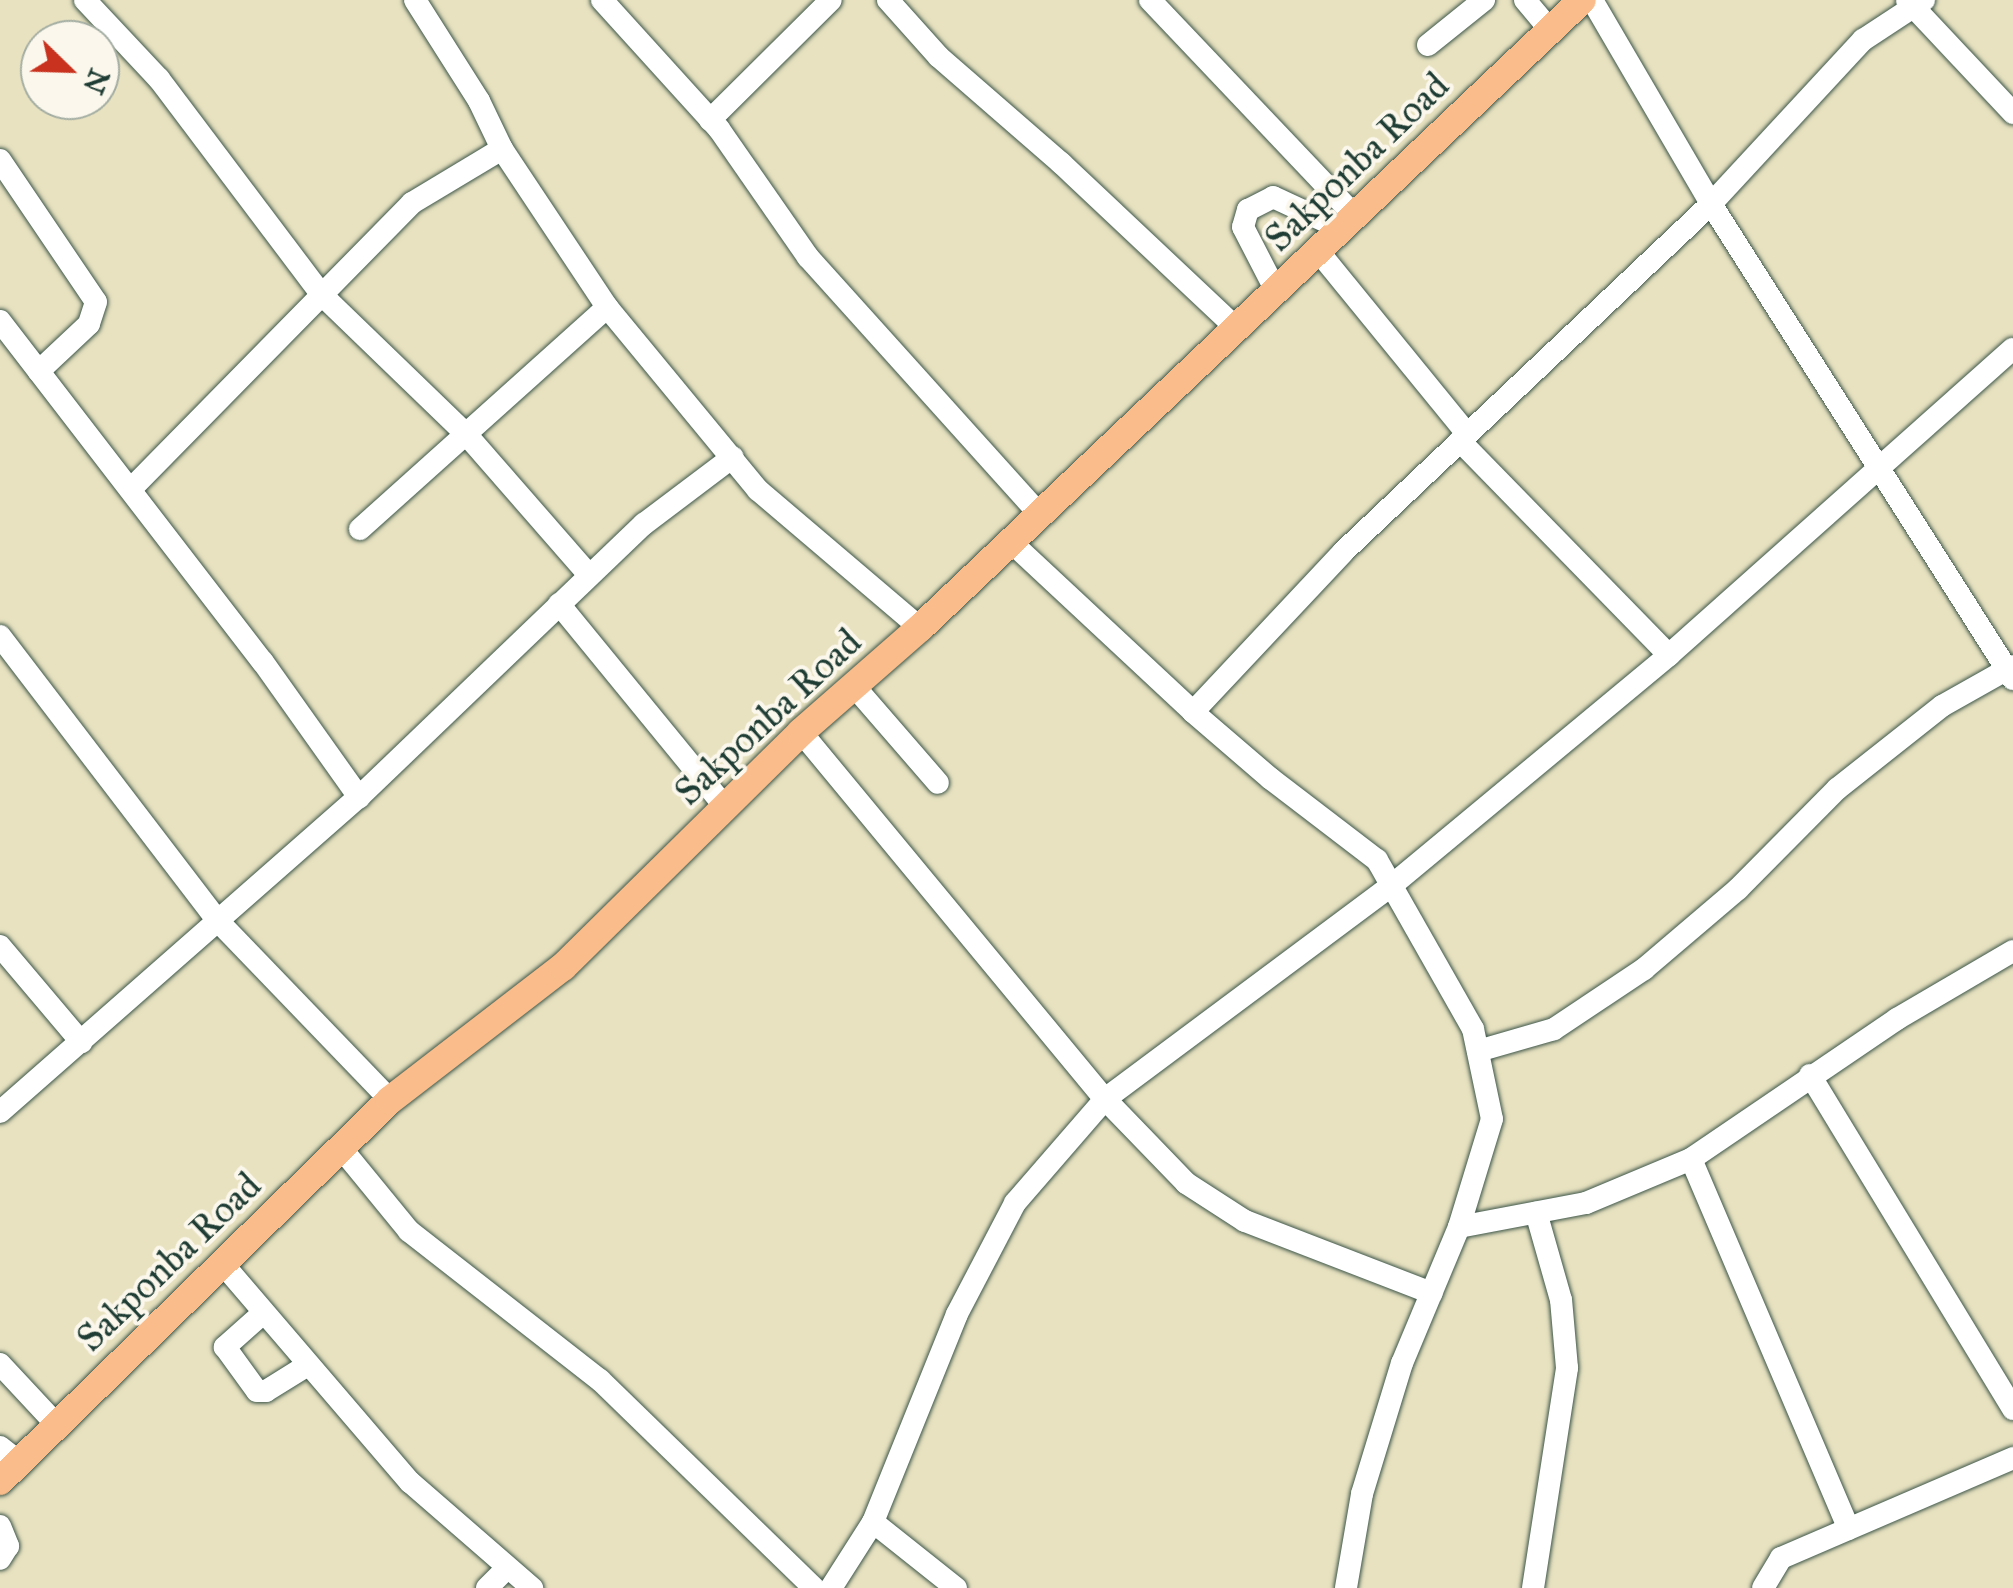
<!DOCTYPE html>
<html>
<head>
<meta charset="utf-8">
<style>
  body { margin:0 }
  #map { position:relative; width:2013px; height:1588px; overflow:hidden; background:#e8e2c0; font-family:"IM FELL Great Primer",serif }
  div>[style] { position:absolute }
  .roads { filter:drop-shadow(0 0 2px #3d5649) drop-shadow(0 0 2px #3d5649) }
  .minor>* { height:22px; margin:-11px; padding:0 11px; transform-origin:11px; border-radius:11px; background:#fff }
  .major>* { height:28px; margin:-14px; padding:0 14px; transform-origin:14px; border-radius:14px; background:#f9bc8a }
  span { translate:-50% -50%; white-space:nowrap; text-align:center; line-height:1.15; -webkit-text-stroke:8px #fbf7ec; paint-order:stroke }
  .street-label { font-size:38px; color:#1f3d34 }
  .north { position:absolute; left:20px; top:20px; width:100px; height:100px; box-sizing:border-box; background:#fbf7ec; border:2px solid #a3ada2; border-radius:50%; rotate:113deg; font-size:28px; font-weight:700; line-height:40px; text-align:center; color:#1f3d34 }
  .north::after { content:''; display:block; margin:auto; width:35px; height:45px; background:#c8321e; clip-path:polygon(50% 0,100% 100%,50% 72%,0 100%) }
</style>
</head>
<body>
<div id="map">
  <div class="roads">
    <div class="minor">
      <i style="left:85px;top:0;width:108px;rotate:46.9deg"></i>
      <i style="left:159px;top:79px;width:271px;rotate:53deg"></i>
      <i style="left:322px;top:295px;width:200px;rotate:44deg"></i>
      <i style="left:466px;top:434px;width:187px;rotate:48.9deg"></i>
      <i style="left:415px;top:0;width:120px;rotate:57.6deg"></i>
      <i style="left:479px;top:101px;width:53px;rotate:64.4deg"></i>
      <i style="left:502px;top:149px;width:190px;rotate:56.4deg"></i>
      <i style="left:607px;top:307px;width:237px;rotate:50.5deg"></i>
      <i style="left:758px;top:490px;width:213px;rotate:40.4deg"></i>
      <i style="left:602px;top:0;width:174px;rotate:47.8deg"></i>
      <i style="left:719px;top:129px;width:156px;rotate:55.2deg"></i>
      <i style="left:808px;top:257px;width:347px;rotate:48deg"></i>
      <i style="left:888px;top:0;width:76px;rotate:48.2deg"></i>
      <i style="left:939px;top:57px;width:162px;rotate:41deg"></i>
      <i style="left:1061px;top:163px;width:241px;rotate:43.3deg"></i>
      <i style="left:1150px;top:0;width:298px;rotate:46.5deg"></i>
      <i style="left:1525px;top:0;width:39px;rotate:50deg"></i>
      <i style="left:1592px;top:0;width:236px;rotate:59.7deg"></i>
      <i style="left:1711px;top:204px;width:563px;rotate:57.55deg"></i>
      <i style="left:1907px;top:0;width:155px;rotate:46.8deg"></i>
      <i style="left:1428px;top:45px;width:72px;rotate:-38.8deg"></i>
      <i style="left:710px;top:120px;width:170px;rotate:-44.8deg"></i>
      <i style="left:0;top:160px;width:171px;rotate:55.9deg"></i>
      <i style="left:96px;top:302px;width:23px;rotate:108deg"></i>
      <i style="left:89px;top:324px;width:69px;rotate:136.8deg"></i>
      <i style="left:1318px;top:251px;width:236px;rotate:50.8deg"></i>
      <i style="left:1276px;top:291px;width:72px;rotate:-117.3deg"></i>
      <i style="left:1243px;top:227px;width:18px;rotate:-74deg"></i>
      <i style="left:1248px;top:210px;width:28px;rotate:-27deg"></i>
      <i style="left:1273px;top:197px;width:76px;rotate:24.9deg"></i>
      <i style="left:0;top:321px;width:431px;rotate:52.4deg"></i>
      <i style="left:263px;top:662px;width:166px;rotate:54.6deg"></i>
      <i style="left:1460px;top:441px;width:299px;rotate:45.7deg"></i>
      <i style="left:131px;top:489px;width:401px;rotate:-45.5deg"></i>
      <i style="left:412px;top:203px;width:105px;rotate:-31deg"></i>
      <i style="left:360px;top:529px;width:332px;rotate:-41.9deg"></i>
      <i style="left:1011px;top:542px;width:249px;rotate:43deg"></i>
      <i style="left:1193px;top:712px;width:103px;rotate:40.7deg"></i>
      <i style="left:1271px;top:779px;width:133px;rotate:37.4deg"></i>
      <i style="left:1377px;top:860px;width:194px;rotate:60.4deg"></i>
      <i style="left:1473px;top:1029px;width:92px;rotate:78.1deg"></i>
      <i style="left:1492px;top:1119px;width:113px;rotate:107deg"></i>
      <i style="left:1459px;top:1227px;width:147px;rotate:112.7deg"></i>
      <i style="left:1402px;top:1363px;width:137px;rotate:107deg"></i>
      <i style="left:1362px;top:1494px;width:95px;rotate:99.7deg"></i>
      <i style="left:559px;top:604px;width:262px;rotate:50.7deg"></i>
      <i style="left:0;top:636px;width:360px;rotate:52.6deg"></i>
      <i style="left:219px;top:922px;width:247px;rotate:46.1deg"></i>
      <i style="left:854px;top:686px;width:128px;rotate:49.1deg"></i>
      <i style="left:1193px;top:712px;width:219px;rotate:-46.8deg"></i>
      <i style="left:1343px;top:552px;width:506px;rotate:-43.4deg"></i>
      <i style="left:1711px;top:204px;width:224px;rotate:-47.2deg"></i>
      <i style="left:1863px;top:40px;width:73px;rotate:-33.3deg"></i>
      <i style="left:801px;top:732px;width:477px;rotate:50.4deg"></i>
      <i style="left:1105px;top:1099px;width:117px;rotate:46deg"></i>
      <i style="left:1186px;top:1183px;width:70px;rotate:32.8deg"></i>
      <i style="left:1245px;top:1221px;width:200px;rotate:21.1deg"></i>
      <i style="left:0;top:946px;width:126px;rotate:49.8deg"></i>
      <i style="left:1478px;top:1051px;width:79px;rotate:-16.1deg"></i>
      <i style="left:1554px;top:1029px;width:108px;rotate:-33.7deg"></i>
      <i style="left:1644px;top:969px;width:123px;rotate:-40.4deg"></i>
      <i style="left:1738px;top:889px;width:141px;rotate:-45.3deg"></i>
      <i style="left:1837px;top:789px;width:134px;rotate:-38.3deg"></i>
      <i style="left:1942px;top:706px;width:81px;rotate:-29.4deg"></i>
      <i style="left:1810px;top:1075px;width:391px;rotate:58.7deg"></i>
      <i style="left:0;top:1112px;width:478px;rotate:-41.3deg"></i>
      <i style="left:359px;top:797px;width:395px;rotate:-43.8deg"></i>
      <i style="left:644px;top:524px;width:111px;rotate:-37deg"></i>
      <i style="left:341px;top:1148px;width:107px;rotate:50.7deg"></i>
      <i style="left:409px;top:1231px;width:242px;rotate:38deg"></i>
      <i style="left:600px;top:1380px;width:298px;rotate:44.2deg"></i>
      <i style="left:1691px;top:1159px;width:402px;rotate:66.9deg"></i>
      <i style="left:1459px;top:1227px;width:129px;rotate:-10.7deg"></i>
      <i style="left:1586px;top:1203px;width:114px;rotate:-22.7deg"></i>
      <i style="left:1691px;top:1159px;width:249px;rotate:-34.2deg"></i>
      <i style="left:1897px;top:1019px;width:134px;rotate:-30.4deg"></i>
      <i style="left:222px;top:1263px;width:289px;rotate:49.4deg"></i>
      <i style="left:410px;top:1482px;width:162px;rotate:41deg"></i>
      <i style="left:262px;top:1314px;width:50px;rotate:138.3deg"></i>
      <i style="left:225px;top:1347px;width:54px;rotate:54deg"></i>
      <i style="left:257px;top:1391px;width:9px"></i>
      <i style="left:266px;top:1391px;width:49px;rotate:-31.8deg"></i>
      <i style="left:0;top:1364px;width:82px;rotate:47deg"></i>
      <i style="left:0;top:1447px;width:23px;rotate:38deg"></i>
      <i style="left:873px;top:1522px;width:106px;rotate:38.5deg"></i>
      <i style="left:0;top:1526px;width:22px;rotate:68deg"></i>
      <i style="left:8px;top:1546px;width:15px;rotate:122deg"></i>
      <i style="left:487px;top:1588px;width:28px;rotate:-45deg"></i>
      <i style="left:831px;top:1588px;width:78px;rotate:-57.5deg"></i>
      <i style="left:873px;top:1522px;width:224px;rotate:-68deg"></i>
      <i style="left:957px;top:1314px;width:125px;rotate:-62.4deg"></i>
      <i style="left:1015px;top:1203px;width:138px;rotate:-49.1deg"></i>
      <i style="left:1105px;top:1099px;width:357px;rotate:-36.7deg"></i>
      <i style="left:1391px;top:886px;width:361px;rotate:-39.7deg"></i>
      <i style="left:1669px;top:655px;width:460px;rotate:-41.7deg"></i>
      <i style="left:1533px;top:1588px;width:223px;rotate:-81.2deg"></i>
      <i style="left:1567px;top:1368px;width:68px;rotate:-95deg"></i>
      <i style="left:1561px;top:1300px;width:91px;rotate:-105.9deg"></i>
      <i style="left:1763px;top:1588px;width:35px;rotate:-59deg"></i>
      <i style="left:1781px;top:1558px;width:253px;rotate:-23.3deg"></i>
    </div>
    <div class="major">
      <i style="left:0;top:1481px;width:545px;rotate:-44.33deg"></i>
      <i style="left:390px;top:1100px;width:218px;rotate:-37.6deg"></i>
      <i style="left:563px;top:967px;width:334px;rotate:-44.6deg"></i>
      <i style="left:801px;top:732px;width:158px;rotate:-41.2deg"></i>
      <i style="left:920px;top:628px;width:912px;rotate:-43.49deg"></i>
    </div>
  </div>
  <div class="street-label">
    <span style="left:1357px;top:162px;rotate:-44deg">Sakponba Road</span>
    <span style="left:768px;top:717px;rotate:-43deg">Sakponba Road</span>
    <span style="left:169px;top:1262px;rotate:-44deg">Sakponba Road</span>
  </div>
  <div class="north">N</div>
</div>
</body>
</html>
